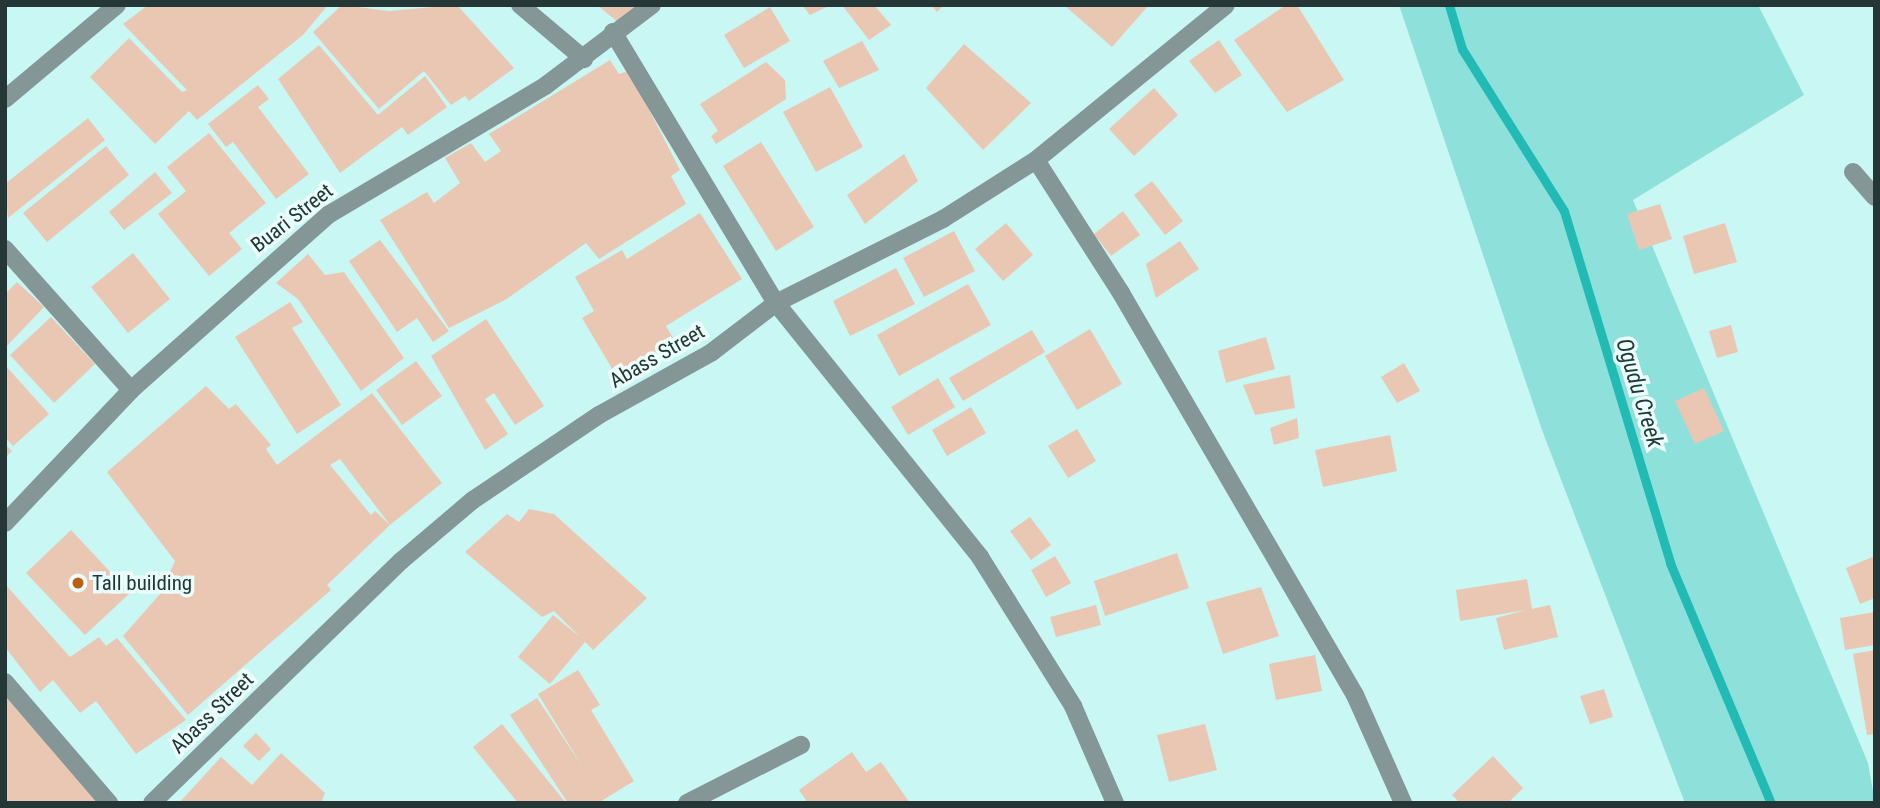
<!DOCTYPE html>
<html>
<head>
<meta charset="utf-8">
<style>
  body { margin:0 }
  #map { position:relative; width:1880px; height:808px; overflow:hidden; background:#c9f7f4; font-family:"Roboto Condensed",sans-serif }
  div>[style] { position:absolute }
  .green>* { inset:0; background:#8ee0db }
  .stream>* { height:9px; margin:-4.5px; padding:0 4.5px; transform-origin:4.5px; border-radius:4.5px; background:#22bab4 }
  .building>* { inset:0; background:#e9c7b3 }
  .minor>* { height:18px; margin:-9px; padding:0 9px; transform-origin:9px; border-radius:9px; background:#849695 }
  .dots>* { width:19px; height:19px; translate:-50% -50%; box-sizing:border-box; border:4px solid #ecfefc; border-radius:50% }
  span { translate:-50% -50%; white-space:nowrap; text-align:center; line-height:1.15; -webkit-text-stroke:7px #ecfefc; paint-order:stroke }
  .street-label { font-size:21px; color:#243635 }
  .poi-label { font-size:21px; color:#243635 }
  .left { translate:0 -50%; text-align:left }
  .water-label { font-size:23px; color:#223a38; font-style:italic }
  .frame { position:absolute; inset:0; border:7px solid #243635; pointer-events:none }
</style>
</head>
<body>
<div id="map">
  <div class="green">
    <i style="clip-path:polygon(1399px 5px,1758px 5px,1804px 95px,1633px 200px,1868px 763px,1875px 803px,1685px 803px,1542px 430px)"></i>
  </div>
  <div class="stream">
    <i style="left:1449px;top:5px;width:46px;rotate:73.5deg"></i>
    <i style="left:1462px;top:49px;width:191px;rotate:57.8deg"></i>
    <i style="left:1564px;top:211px;width:368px;rotate:73.2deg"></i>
    <i style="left:1670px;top:563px;width:260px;rotate:67.2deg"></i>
  </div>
  <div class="building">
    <i style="clip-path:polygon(148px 5px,328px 5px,303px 35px,197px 120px,189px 111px,155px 144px,90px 77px,129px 38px,182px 92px,187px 90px,123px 24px)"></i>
    <i style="clip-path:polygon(342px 5px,389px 11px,457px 5px,514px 68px,469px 101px,465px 96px,451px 105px,424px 71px,379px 109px,313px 32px)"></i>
    <i style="clip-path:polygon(597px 5px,637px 5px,619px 23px)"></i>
    <i style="clip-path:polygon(802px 5px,831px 5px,810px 15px)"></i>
    <i style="clip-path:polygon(842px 5px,874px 5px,891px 25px,869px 40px)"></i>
    <i style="clip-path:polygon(931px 5px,944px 5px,937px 12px)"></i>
    <i style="clip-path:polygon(1064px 5px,1149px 5px,1112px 47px)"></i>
    <i style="clip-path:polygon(1286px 5px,1297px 5px,1344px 80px,1287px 112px,1234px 40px)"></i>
    <i style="clip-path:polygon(770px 7px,790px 41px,744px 68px,724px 35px)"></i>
    <i style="clip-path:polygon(1219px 40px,1242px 75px,1215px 93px,1189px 61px)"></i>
    <i style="clip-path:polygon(862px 41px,879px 70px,839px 88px,823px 61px)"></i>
    <i style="clip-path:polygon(964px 44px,1031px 103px,983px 150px,926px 88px)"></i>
    <i style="clip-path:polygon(319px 45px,378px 115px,425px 76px,447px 107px,408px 135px,402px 127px,340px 173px,278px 79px)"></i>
    <i style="clip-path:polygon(610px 60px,619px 74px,629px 71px,680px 170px,671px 176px,686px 204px,599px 259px,586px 243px,505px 300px,449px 328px,380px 220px,427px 192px,434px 203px,460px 183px,445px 158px,471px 143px,485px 162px,501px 151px,489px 134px)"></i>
    <i style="clip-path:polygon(766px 62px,785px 80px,786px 99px,716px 144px,711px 136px,718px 131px,700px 104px)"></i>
    <i style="clip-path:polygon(258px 85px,269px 99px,258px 107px,309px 174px,276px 199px,233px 142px,226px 147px,208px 124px)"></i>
    <i style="clip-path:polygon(830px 87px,863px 147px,816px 172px,783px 112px)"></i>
    <i style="clip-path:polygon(1154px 88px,1178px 115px,1134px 156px,1109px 129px)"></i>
    <i style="clip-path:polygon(88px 118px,105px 140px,8px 218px,5px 184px)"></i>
    <i style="clip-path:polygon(209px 133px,266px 203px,229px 233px,242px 249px,209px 276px,158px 214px,186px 191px,167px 167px)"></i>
    <i style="clip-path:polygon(761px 142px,814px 227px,776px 251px,723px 166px)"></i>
    <i style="clip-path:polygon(106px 146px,129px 175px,47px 242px,23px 213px)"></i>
    <i style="clip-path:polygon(904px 154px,918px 181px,865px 224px,847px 195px)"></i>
    <i style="clip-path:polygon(155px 172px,172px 193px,124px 230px,109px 212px)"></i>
    <i style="clip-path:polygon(1152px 181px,1183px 221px,1165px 235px,1134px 195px)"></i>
    <i style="clip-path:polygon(1660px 204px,1672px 239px,1639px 250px,1627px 214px)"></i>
    <i style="clip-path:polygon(1123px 211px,1140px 235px,1111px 256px,1094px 234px)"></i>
    <i style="clip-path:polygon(700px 213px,742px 279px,666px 326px,679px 348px,620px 382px,582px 318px,594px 311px,575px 277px,622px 250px,627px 259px)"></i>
    <i style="clip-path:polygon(1006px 223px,1033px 255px,1003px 281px,975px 249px)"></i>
    <i style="clip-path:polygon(1725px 223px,1737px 262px,1694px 274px,1683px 236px)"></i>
    <i style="clip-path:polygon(954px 231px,975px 271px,924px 297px,903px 258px)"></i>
    <i style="clip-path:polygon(380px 240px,449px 331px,433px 342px,417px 318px,397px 332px,349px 261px)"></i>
    <i style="clip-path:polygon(1180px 241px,1199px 269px,1156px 298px,1146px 264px)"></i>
    <i style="clip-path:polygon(133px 253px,170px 299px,128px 333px,91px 287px)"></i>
    <i style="clip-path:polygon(308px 254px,325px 275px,344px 272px,404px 358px,361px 391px,298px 299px,276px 283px)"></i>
    <i style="clip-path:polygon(896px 268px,915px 304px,850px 336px,833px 301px)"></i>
    <i style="clip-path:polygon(17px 282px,44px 307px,5px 348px,5px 294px)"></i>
    <i style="clip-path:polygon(968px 284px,991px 325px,899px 376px,877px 335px)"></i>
    <i style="clip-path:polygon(290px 302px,303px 322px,292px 328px,341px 405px,297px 434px,235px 337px)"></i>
    <i style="clip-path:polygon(51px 317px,95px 364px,54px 403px,10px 355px)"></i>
    <i style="clip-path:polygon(486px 319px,544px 406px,515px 425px,494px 393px,485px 399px,508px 434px,485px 450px,431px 356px)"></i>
    <i style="clip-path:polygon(1731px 325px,1738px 352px,1717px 358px,1709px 331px)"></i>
    <i style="clip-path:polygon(1090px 329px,1122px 384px,1077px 410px,1045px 356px)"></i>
    <i style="clip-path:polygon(1032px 330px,1045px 352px,963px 401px,949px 378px)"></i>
    <i style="clip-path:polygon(1266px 337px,1275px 369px,1226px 383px,1218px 351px)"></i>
    <i style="clip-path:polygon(416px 361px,442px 396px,402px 425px,376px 390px)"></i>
    <i style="clip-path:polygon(1404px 363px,1420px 391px,1397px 403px,1381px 377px)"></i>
    <i style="clip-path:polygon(5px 365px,49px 414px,13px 446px,5px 437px)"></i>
    <i style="clip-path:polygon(1290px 375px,1295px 408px,1255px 415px,1243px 385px)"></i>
    <i style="clip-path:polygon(938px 378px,955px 407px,908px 435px,891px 407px)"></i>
    <i style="clip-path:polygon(206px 386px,229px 409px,236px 404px,271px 445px,266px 449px,277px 465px,372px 393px,442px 483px,390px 525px,340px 459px,330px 465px,371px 515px,375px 511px,390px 525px,327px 585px,331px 590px,188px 715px,123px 636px,160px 594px,175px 561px,107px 472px)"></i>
    <i style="clip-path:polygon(1704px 388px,1724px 431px,1695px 444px,1675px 401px)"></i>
    <i style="clip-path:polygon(971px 407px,986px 433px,947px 456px,932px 430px)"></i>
    <i style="clip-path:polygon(1297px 418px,1299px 438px,1274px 445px,1270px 428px)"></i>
    <i style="clip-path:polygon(1077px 429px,1096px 461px,1068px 478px,1048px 446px)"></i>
    <i style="clip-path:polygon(1390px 435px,1397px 471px,1323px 487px,1315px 450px)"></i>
    <i style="clip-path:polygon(5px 444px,12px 451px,5px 458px)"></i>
    <i style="clip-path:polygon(529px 509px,554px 514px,647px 598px,593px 650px,585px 642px,550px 684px,518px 657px,553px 615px,580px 637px,554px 611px,542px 617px,465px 552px,507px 514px,519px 522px)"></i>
    <i style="clip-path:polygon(1030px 517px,1051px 545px,1031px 560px,1010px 531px)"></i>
    <i style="clip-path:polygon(71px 530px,130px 593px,85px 635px,26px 573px)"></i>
    <i style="clip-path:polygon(1177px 553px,1189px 588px,1105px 616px,1094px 581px)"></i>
    <i style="clip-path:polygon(1055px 556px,1071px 583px,1046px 597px,1031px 570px)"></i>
    <i style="clip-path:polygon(1875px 556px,1875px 598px,1860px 604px,1846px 568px)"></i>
    <i style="clip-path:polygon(1527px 579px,1532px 609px,1550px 605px,1558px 637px,1504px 650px,1496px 618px,1526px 610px,1460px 621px,1456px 590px)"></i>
    <i style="clip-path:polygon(5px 584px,70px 657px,99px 637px,106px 646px,117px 638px,186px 720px,136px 754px,96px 701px,80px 713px,53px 680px,40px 692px,5px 647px)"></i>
    <i style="clip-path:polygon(1261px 587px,1279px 636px,1223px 654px,1206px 602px)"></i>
    <i style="clip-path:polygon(1096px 605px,1101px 625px,1056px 637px,1050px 617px)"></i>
    <i style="clip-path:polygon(1875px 612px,1875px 645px,1845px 650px,1840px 618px)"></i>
    <i style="clip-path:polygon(1875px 650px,1875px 734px,1867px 735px,1853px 654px)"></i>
    <i style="clip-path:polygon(1315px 655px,1322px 691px,1276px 700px,1269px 664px)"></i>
    <i style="clip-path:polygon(578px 670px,600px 705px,591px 710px,634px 781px,598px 803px,568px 803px,510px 715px,537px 698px,582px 766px,538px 694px)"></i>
    <i style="clip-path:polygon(1604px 689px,1613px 717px,1590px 724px,1580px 696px)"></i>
    <i style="clip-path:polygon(5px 696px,99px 803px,5px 803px)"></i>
    <i style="clip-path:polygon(502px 724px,566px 803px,518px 803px,473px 747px)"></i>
    <i style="clip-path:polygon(1205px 724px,1217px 770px,1169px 782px,1157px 735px)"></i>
    <i style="clip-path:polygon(256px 733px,271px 749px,259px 761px,243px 746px)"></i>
    <i style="clip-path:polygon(852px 752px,866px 772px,881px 762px,910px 803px,808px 803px,799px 790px)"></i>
    <i style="clip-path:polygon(281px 753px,325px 793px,321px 803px,179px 803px,221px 757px,252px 785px)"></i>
    <i style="clip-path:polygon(1493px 756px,1523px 788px,1508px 803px,1460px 803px,1452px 795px)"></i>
  </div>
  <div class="minor">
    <i style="left:520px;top:5px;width:84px;rotate:40.2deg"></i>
    <i style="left:613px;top:32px;width:316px;rotate:59deg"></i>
    <i style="left:776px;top:303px;width:326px;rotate:51.2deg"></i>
    <i style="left:980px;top:557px;width:176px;rotate:58deg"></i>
    <i style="left:1073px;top:706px;width:106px;rotate:66.6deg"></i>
    <i style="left:5px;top:99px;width:146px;rotate:-40deg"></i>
    <i style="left:1036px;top:160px;width:158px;rotate:57.4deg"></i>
    <i style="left:1121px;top:293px;width:465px;rotate:59.8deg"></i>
    <i style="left:1355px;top:695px;width:118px;rotate:66deg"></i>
    <i style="left:1853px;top:172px;width:33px;rotate:49deg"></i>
    <i style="left:5px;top:249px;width:189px;rotate:48.2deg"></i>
    <i style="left:5px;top:523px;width:183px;rotate:-46.5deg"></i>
    <i style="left:131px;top:390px;width:264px;rotate:-41.6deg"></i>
    <i style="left:328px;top:215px;width:252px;rotate:-30.7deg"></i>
    <i style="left:545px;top:86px;width:134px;rotate:-37.1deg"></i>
    <i style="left:5px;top:682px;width:160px;rotate:49.3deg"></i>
    <i style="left:152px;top:803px;width:347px;rotate:-44.2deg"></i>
    <i style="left:401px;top:561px;width:94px;rotate:-40.3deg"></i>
    <i style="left:473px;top:500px;width:152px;rotate:-34deg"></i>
    <i style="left:599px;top:415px;width:129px;rotate:-29.1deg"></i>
    <i style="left:712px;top:352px;width:81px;rotate:-37.4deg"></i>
    <i style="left:776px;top:303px;width:187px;rotate:-26.7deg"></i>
    <i style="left:943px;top:219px;width:110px;rotate:-32.4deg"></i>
    <i style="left:1036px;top:160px;width:245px;rotate:-39.2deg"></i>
    <i style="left:687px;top:803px;width:128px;rotate:-27deg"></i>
  </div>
  <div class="dots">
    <i style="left:78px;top:583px;background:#be5f16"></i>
  </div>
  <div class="street-label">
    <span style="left:292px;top:218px;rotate:-38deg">Buari Street</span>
    <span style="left:657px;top:356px;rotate:-30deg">Abass Street</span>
    <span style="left:212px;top:713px;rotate:-44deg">Abass Street</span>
  </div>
  <div class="poi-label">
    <span class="left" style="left:92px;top:583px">Tall building</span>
  </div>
  <div class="water-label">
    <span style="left:1639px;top:393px;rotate:73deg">Ogudu Creek</span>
  </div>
  <div class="frame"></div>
</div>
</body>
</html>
